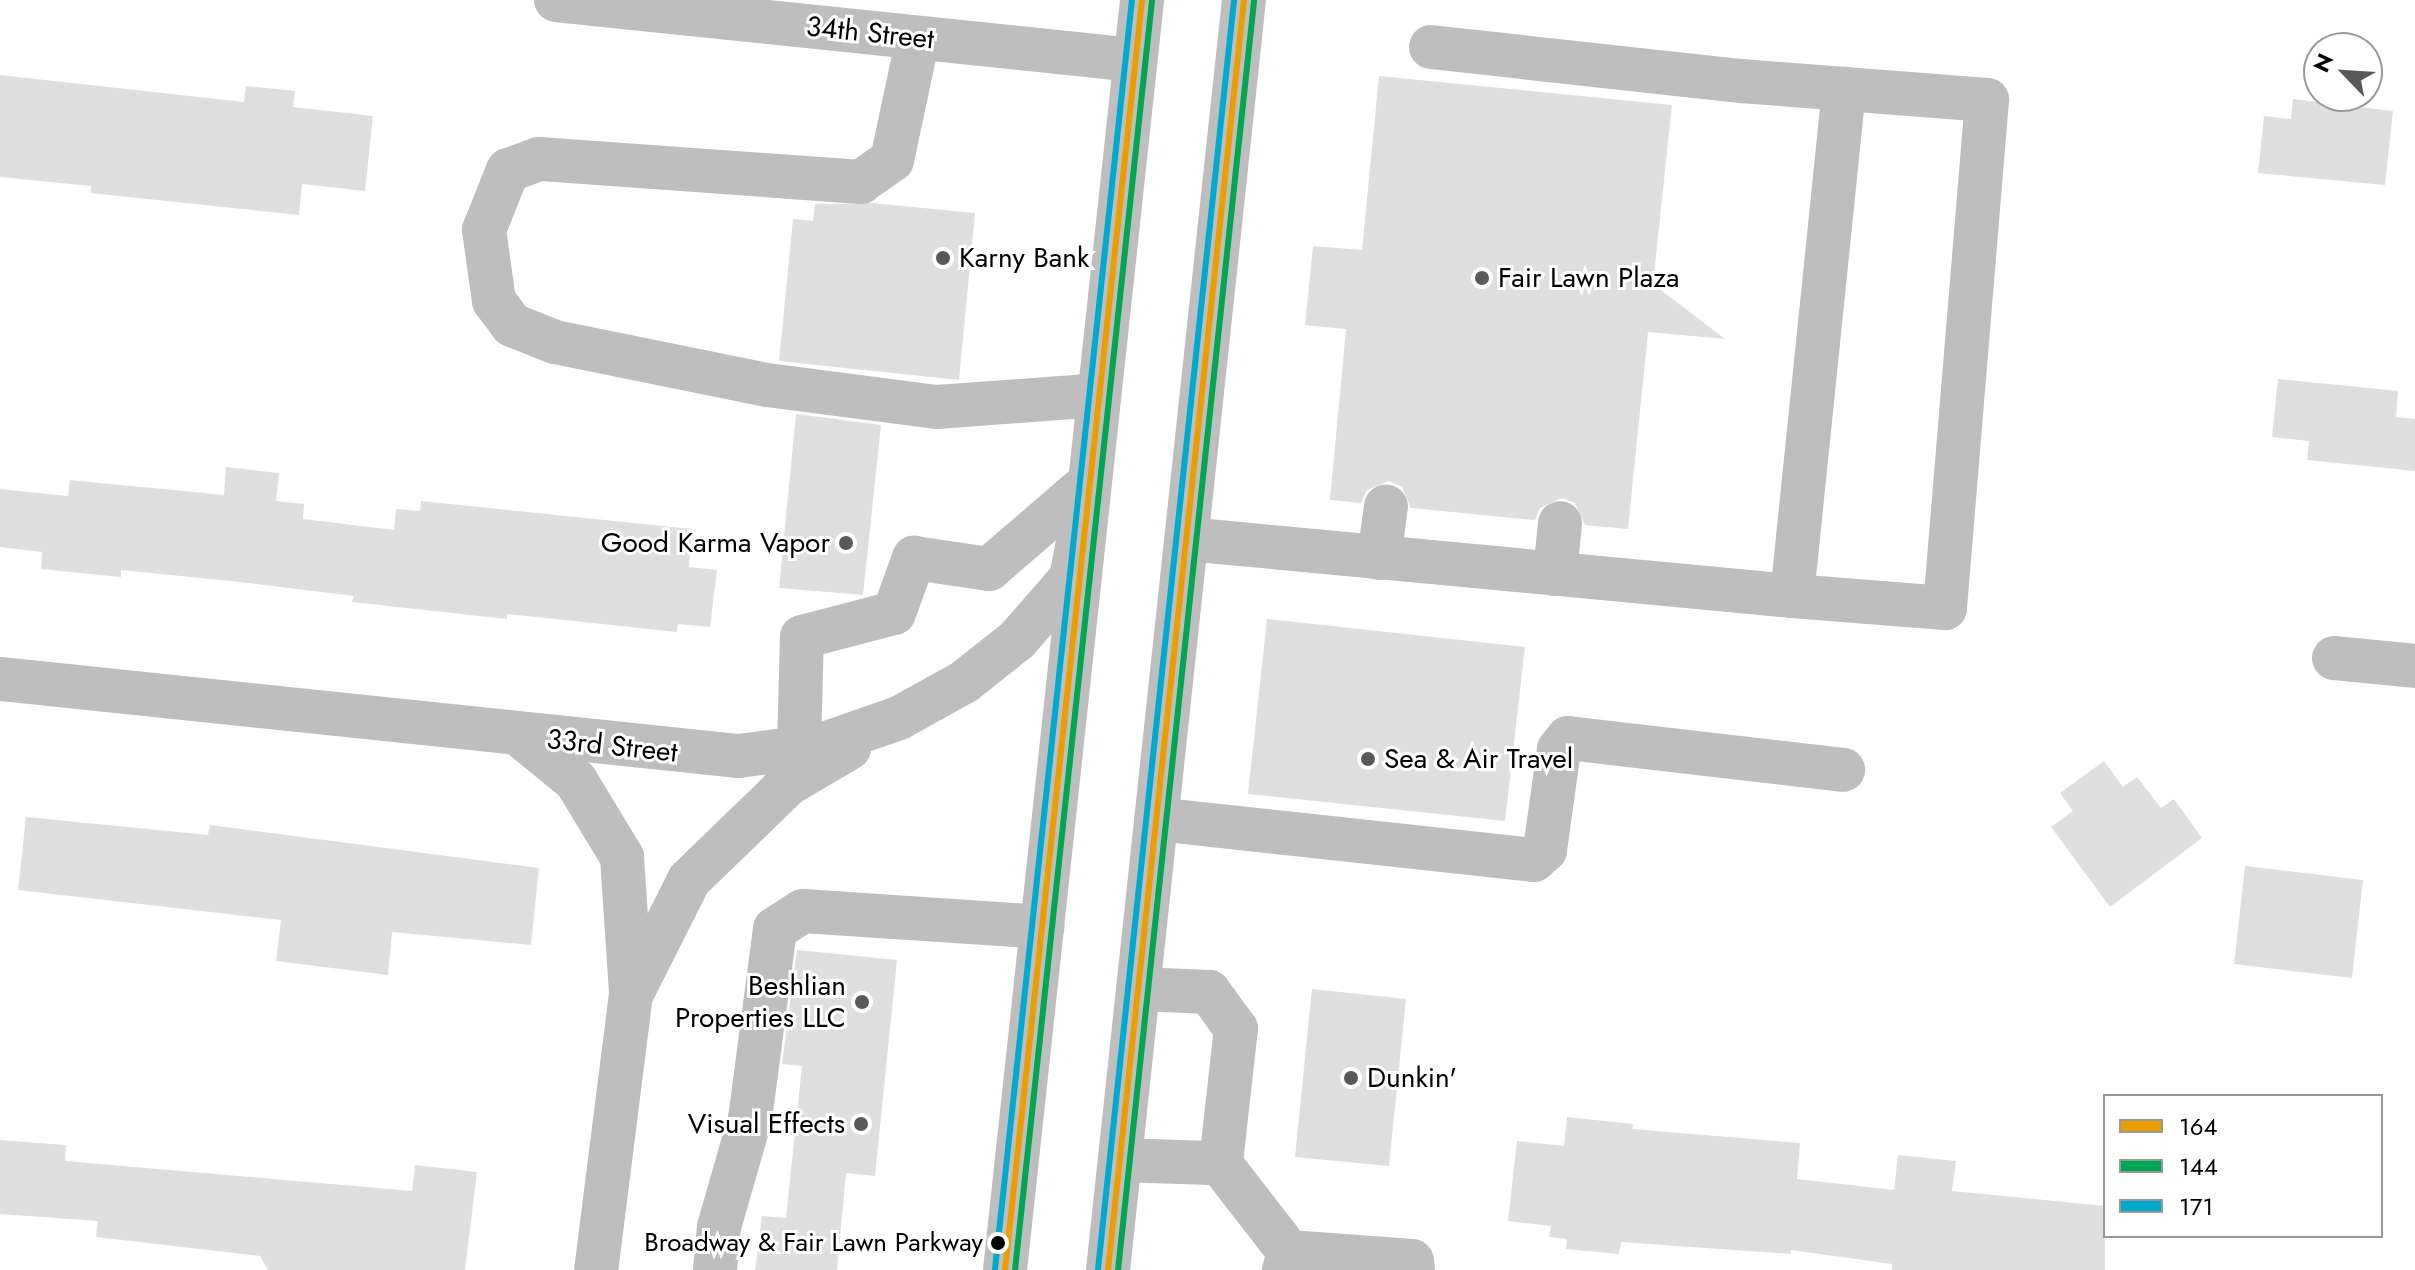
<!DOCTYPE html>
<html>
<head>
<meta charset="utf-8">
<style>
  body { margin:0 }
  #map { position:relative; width:2415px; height:1270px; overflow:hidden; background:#fff; font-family:Jost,sans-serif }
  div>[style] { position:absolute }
  .building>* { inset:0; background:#dfdfdf }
  .minor>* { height:44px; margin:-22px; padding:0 22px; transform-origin:22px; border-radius:22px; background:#bebebe }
  .major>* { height:44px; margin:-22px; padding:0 22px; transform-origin:22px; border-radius:22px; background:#bebebe }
  .bus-1>* { height:6px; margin:-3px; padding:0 3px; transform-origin:3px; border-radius:3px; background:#eb9e00 }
  .bus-2>* { height:6px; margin:-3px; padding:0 3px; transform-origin:3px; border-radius:3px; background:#00a651 }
  .bus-3>* { height:6px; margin:-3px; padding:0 3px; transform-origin:3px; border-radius:3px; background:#00a9ce }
  .dots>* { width:22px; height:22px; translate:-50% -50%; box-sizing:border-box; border:4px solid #fff; border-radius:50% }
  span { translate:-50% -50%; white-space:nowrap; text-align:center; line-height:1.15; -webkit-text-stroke:6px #fff; paint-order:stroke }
  .bus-label { font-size:26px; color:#000 }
  .right { translate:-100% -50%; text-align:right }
  .street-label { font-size:28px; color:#000 }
  .poi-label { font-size:28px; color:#000 }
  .left { translate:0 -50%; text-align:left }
  .legend { position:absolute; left:2103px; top:1094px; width:280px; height:144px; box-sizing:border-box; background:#fff; border:2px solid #999; margin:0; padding:10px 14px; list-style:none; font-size:24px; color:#000 }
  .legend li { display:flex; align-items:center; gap:16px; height:40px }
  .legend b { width:40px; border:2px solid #999 }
  .north { position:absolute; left:2303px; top:32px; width:80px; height:80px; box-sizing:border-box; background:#fff; border:2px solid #999; border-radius:50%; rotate:295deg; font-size:22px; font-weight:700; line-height:32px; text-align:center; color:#000 }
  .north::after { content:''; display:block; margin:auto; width:28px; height:36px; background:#595959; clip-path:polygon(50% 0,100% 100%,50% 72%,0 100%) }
</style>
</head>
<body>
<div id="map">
  <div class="building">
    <i style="clip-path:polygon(0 75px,244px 102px,246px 86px,295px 91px,293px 107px,373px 116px,365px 191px,302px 184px,299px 215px,91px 193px,91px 186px,0 177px)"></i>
    <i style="clip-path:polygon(1379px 76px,1672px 105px,1653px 284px,1725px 339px,1648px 332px,1628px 529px,1585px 525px,1575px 503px,1562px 498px,1540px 508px,1535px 520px,1411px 508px,1402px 487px,1389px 481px,1367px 490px,1361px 503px,1330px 500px,1346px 329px,1305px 325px,1313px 246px,1362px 250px)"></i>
    <i style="clip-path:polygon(2293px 99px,2393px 111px,2385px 185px,2258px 173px,2264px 116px,2291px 119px)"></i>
    <i style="clip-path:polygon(872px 203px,975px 213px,959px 380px,779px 361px,793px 219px,813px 221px,815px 204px)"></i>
    <i style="clip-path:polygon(2278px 379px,2398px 391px,2396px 417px,2415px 419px,2415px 471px,2307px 460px,2309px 441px,2272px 437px)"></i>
    <i style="clip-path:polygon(796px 414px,881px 425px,863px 595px,779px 588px)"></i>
    <i style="clip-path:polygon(226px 467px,279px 473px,276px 501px,304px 504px,303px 519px,394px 530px,396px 509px,420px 511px,421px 501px,692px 529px,689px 567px,717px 570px,710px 627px,678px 624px,677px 632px,507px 614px,507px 619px,352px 602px,354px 596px,240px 582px,121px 570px,121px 577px,41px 569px,42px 552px,0 547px,0 489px,68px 496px,70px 480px,224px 495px)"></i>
    <i style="clip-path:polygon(1267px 619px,1525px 647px,1505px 821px,1248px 794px)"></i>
    <i style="clip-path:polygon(2104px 761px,2123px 787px,2137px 777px,2161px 808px,2174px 799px,2202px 838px,2110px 907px,2051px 827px,2073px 811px,2060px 793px)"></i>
    <i style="clip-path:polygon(26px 817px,208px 835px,210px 825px,539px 868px,531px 945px,392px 932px,388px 975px,276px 961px,281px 920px,18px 890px)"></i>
    <i style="clip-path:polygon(2245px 866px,2363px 880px,2352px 978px,2234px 964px)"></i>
    <i style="clip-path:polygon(797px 950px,897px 960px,875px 1176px,846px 1173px,837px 1270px,755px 1270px,762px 1216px,786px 1218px,802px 1066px,782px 1064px)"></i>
    <i style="clip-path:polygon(1312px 989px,1406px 999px,1389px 1166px,1295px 1157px)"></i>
    <i style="clip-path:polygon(1567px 1117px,1633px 1124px,1632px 1129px,1800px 1143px,1797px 1179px,1894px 1190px,1898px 1155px,1956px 1161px,1952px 1191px,2105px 1206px,2105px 1270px,1892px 1270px,1892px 1264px,1791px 1250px,1791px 1254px,1621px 1242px,1619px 1254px,1566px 1249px,1567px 1239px,1549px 1237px,1551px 1226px,1508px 1221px,1517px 1141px,1564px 1146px)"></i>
    <i style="clip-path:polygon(0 1140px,66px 1145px,65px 1161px,412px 1191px,415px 1165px,477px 1172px,465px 1270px,268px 1270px,260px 1256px,96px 1237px,98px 1221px,0 1214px)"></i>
  </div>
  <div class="minor">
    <i style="left:556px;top:0;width:582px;rotate:5.92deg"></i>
    <i style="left:918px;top:38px;width:125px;rotate:102deg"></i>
    <i style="left:892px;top:160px;width:38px;rotate:145deg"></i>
    <i style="left:861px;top:182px;width:323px;rotate:-175.9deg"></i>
    <i style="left:539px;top:159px;width:33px;rotate:160deg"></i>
    <i style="left:508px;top:170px;width:65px;rotate:111.8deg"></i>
    <i style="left:484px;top:230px;width:72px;rotate:82deg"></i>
    <i style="left:494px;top:301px;width:30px;rotate:53deg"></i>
    <i style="left:512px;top:325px;width:46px;rotate:21.6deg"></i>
    <i style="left:555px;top:342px;width:216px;rotate:11.5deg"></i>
    <i style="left:767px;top:385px;width:171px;rotate:7.4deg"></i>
    <i style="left:937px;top:407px;width:162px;rotate:-4.2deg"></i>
    <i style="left:1431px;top:47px;width:312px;rotate:6.3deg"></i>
    <i style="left:1741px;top:81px;width:247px;rotate:4.4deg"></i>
    <i style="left:1987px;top:100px;width:510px;rotate:94.73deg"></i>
    <i style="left:1945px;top:608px;width:153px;rotate:-175.5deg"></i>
    <i style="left:1187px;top:539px;width:608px;rotate:5.38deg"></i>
    <i style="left:1792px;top:596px;width:510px;rotate:-84.14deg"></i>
    <i style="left:1379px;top:558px;width:52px;rotate:-82.3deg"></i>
    <i style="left:1555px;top:574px;width:51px;rotate:-84.4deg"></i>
    <i style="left:2334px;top:658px;width:81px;rotate:5.6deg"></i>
    <i style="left:0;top:679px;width:743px;rotate:5.95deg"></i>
    <i style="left:739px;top:756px;width:83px;rotate:-7.6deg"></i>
    <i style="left:821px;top:745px;width:83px;rotate:-19.1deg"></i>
    <i style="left:899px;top:718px;width:74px;rotate:-29deg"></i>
    <i style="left:964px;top:682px;width:68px;rotate:-38.4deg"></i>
    <i style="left:1017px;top:640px;width:82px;rotate:-48.9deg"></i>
    <i style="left:1071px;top:578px;width:37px;rotate:-79deg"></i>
    <i style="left:522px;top:737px;width:70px;rotate:39.2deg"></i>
    <i style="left:576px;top:781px;width:89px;rotate:58.8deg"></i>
    <i style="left:622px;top:857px;width:137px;rotate:86.2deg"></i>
    <i style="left:631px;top:994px;width:278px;rotate:97.2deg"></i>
    <i style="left:799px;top:748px;width:111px;rotate:-88.5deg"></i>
    <i style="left:802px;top:637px;width:95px;rotate:-14.6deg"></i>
    <i style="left:894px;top:613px;width:59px;rotate:-70deg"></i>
    <i style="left:914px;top:558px;width:76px;rotate:8.3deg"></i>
    <i style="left:989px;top:569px;width:133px;rotate:-40.7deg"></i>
    <i style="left:1156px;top:819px;width:380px;rotate:6.2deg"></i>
    <i style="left:1534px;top:860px;width:15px;rotate:-42deg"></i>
    <i style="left:1545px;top:850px;width:102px;rotate:-82.1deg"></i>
    <i style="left:1559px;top:749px;width:14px;rotate:-51deg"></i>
    <i style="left:1568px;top:738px;width:277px;rotate:6.6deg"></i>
    <i style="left:632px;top:993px;width:127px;rotate:-63.2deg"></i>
    <i style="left:689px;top:880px;width:138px;rotate:-44.1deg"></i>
    <i style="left:788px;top:784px;width:71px;rotate:-30.5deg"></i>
    <i style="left:1216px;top:1158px;width:119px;rotate:52.2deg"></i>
    <i style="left:1121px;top:1160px;width:89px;rotate:1.9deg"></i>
    <i style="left:1210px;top:1163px;width:16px;rotate:-40deg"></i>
    <i style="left:1222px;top:1153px;width:125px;rotate:-83.6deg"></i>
    <i style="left:1236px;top:1029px;width:46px;rotate:-126.1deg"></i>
    <i style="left:1209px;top:992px;width:71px;rotate:-177.6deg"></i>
    <i style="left:715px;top:1270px;width:43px;rotate:-84.7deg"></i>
    <i style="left:719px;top:1227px;width:112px;rotate:-74deg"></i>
    <i style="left:750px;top:1119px;width:192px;rotate:-82.5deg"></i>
    <i style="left:775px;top:929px;width:33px;rotate:-33deg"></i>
    <i style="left:803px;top:911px;width:240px;rotate:3.8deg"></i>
    <i style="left:1284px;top:1270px;width:19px;rotate:-74deg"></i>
    <i style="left:1289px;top:1252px;width:123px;rotate:4.2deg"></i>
    <i style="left:1412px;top:1261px;width:9px;rotate:84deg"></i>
  </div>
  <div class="major">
    <i style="left:1005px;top:1270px;width:1277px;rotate:-83.84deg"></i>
    <i style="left:1108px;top:1270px;width:1277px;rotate:-83.89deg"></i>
  </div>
  <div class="bus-1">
    <i style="left:1005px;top:1270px;width:1277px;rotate:-83.84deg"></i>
    <i style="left:1108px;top:1270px;width:1277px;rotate:-83.89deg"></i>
  </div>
  <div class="bus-2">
    <i style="left:1015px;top:1270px;width:1276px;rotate:-83.84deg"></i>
    <i style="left:1118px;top:1270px;width:1276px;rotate:-83.88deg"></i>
  </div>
  <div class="bus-3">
    <i style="left:995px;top:1269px;width:1276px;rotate:-83.84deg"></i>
    <i style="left:1098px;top:1269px;width:1276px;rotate:-83.88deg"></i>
  </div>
  <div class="dots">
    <i style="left:943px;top:258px;background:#595959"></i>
    <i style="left:1482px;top:278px;background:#595959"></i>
    <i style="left:846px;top:543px;background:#595959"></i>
    <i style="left:1368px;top:759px;background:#595959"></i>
    <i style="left:862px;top:1002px;background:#595959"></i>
    <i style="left:1351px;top:1078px;background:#595959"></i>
    <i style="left:861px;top:1124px;background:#595959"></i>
    <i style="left:998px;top:1243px;background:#000"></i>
  </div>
  <div class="bus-label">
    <span class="right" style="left:983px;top:1243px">Broadway &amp; Fair Lawn Parkway</span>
  </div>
  <div class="street-label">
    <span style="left:870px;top:33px;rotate:6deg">34th Street</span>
    <span style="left:612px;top:746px;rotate:6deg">33rd Street</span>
  </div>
  <div class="poi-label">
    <span class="left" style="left:959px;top:258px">Karny Bank</span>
    <span class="left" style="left:1498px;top:278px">Fair Lawn Plaza</span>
    <span class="right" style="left:830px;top:543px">Good Karma Vapor</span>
    <span class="left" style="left:1384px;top:759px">Sea &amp; Air Travel</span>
    <span class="right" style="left:846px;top:1002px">Beshlian<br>Properties LLC</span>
    <span class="left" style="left:1367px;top:1078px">Dunkin'</span>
    <span class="right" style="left:845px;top:1124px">Visual Effects</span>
  </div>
  <ul class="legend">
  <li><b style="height:10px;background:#eb9e00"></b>164</li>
  <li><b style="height:10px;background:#00a651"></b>144</li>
  <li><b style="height:10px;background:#00a9ce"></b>171</li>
  </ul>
  <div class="north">N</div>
</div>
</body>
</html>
